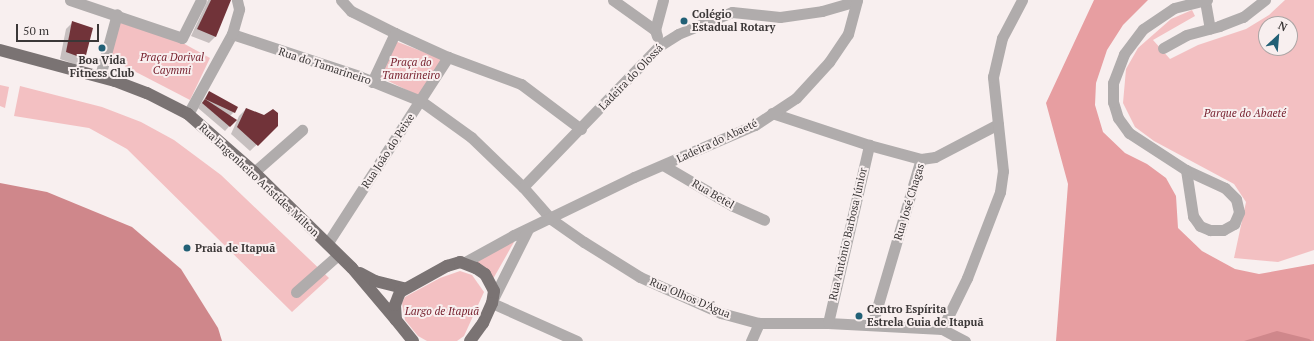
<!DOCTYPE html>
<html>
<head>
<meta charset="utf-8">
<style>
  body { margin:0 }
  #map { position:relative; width:1314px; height:341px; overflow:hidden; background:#f8efef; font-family:"PT Serif",serif }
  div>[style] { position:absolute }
  .green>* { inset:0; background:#f3c0c2 }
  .forest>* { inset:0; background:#e79ea1 }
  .water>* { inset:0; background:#cf878b }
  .shadow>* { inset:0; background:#0003 }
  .building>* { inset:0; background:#713339 }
  .minor>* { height:11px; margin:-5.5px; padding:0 5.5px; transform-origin:5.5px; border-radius:5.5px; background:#b0acac }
  .major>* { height:12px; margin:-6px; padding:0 6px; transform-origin:6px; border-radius:6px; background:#7a7373 }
  .dots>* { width:11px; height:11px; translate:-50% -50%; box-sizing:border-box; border:2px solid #f8efef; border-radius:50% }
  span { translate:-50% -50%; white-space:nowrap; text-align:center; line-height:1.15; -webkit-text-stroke:4px #f8efef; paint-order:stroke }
  .poi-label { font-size:11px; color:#3b3737; font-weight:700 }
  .left { translate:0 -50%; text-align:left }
  .park-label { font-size:11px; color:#782330; font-style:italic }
  .street-label { font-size:11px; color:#3b3737 }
  .north { position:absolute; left:1258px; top:16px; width:40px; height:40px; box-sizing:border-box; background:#f8efef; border:1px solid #aca5a5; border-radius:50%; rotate:26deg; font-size:11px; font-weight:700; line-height:16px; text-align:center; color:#3b3737 }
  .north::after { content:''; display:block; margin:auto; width:14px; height:18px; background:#226076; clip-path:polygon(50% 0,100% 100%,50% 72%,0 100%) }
  .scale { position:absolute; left:16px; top:24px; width:83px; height:18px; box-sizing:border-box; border:2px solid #3b3737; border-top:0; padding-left:5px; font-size:12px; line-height:14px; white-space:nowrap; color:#3b3737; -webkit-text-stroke:3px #f8efef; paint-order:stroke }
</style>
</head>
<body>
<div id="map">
  <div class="green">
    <i style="clip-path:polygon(evenodd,1285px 0,1314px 0,1314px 250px,1278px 262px,1234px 258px,1246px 202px,1234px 184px,1154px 141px,1135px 127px,1123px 103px,1126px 69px,1138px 48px,1171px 19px,1192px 10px,1195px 16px,1153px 40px,1170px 59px,1198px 45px,1246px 29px,1269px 15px,1285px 0,1266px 24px,1290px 24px,1290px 48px,1266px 48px,1266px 24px)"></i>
    <i style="clip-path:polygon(118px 22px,181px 42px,210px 58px,190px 100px,107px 57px)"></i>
    <i style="clip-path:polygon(395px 41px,442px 59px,419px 96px,380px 77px)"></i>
    <i style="clip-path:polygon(0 85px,9px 87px,5px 108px,0 106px)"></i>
    <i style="clip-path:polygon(20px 86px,102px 107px,141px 122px,174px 140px,221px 175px,329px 278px,292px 312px,127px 149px,89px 128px,14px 116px)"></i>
    <i style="clip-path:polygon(512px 240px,514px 242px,493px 279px,473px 261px)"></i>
    <i style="clip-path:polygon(460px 271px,472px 275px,484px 292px,464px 336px,457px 341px,427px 341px,418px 336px,405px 320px,402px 303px,405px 297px,440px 278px)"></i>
  </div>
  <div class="forest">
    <i style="clip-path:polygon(1094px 0,1148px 0,1123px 25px,1107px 50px,1096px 83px,1095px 105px,1103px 132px,1125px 153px,1147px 164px,1166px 178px,1176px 196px,1178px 228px,1202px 251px,1235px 269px,1259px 274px,1314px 264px,1314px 341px,1056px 341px,1068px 184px,1046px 103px)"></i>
  </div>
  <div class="water">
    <i style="clip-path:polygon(0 183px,47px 192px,132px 227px,181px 269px,218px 328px,222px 341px,0 341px)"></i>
    <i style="clip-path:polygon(1277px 331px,1309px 339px,1312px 341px,1244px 341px)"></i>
  </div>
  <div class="shadow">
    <i style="clip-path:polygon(208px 0,228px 0,215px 37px,209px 43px,191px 36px)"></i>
    <i style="clip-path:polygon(73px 22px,92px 29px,84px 59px,77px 65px,60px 59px,66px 29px)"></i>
    <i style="clip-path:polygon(209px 92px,234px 112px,230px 116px,235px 120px,225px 131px,198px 108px)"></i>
    <i style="clip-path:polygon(246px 109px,277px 125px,250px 151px,231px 134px,239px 116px)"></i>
  </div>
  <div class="building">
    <i style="clip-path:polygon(211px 0,231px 0,216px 37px,197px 29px)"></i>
    <i style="clip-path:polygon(72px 21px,93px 28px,85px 59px,66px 52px)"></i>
    <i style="clip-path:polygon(209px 91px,238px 107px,235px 113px,205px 99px)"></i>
    <i style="clip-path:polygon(205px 99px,237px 120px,230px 127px,202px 103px)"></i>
    <i style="clip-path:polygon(246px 108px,264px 115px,273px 109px,278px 113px,278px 126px,258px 146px,237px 127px)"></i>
  </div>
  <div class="minor">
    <i style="left:70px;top:0;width:118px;rotate:18.7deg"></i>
    <i style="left:182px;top:38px;width:42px;rotate:-63.4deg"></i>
    <i style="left:341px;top:0;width:15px;rotate:48deg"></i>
    <i style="left:351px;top:11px;width:49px;rotate:26.6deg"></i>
    <i style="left:395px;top:33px;width:58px;rotate:24.4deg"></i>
    <i style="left:448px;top:57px;width:78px;rotate:20.3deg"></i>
    <i style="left:521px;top:84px;width:75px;rotate:36.9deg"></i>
    <i style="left:613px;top:0;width:52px;rotate:35.5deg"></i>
    <i style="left:1205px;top:1px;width:28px;rotate:80deg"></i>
    <i style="left:232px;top:34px;width:134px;rotate:18.3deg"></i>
    <i style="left:359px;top:76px;width:67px;rotate:22deg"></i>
    <i style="left:421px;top:101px;width:62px;rotate:35.8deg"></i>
    <i style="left:471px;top:137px;width:72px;rotate:43.9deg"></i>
    <i style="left:523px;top:187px;width:43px;rotate:48.8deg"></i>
    <i style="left:551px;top:219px;width:40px;rotate:34.9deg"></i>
    <i style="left:584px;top:242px;width:66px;rotate:32deg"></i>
    <i style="left:640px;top:277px;width:89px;rotate:24deg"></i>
    <i style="left:721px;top:313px;width:39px;rotate:15deg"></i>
    <i style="left:759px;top:323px;width:69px"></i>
    <i style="left:828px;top:323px;width:114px;rotate:3deg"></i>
    <i style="left:942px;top:329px;width:26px;rotate:28deg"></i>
    <i style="left:657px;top:36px;width:6px;rotate:-108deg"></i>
    <i style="left:655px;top:30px;width:31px;rotate:-75deg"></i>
    <i style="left:1163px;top:48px;width:26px;rotate:-29deg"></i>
    <i style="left:1186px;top:35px;width:34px;rotate:-15deg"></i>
    <i style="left:1219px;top:26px;width:26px;rotate:-21deg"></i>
    <i style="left:1243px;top:17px;width:28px;rotate:-38deg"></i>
    <i style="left:100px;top:76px;width:64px;rotate:-74.7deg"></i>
    <i style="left:372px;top:82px;width:54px;rotate:-64.9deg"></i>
    <i style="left:772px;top:113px;width:102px;rotate:18.3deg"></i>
    <i style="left:869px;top:145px;width:54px;rotate:15.1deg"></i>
    <i style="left:921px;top:159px;width:14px;rotate:-8deg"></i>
    <i style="left:935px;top:157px;width:71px;rotate:-27.6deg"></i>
    <i style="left:188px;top:114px;width:91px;rotate:-61.2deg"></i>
    <i style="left:232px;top:34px;width:26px;rotate:-74deg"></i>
    <i style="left:239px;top:9px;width:9px;rotate:-103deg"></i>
    <i style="left:663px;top:165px;width:81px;rotate:30.4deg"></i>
    <i style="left:733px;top:206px;width:34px;rotate:24deg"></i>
    <i style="left:1186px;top:170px;width:47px;rotate:81.3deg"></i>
    <i style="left:1193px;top:216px;width:12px;rotate:55deg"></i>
    <i style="left:1200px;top:226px;width:11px;rotate:22deg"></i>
    <i style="left:1210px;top:230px;width:13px"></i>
    <i style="left:1223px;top:230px;width:13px;rotate:-29deg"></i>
    <i style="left:1234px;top:224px;width:13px;rotate:-67deg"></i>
    <i style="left:1239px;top:212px;width:13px;rotate:-103deg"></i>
    <i style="left:1236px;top:199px;width:16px;rotate:-135deg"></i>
    <i style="left:1225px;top:188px;width:43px;rotate:-155.2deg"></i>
    <i style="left:1186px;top:170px;width:68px;rotate:-147deg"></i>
    <i style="left:1129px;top:133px;width:19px;rotate:-126deg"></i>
    <i style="left:1118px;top:118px;width:17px;rotate:-107deg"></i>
    <i style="left:1113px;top:102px;width:19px;rotate:-90deg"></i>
    <i style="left:1113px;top:83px;width:31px;rotate:-69deg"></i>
    <i style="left:1124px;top:54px;width:31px;rotate:-53deg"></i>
    <i style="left:1143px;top:29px;width:37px;rotate:-34deg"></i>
    <i style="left:1174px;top:8px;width:34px;rotate:-14deg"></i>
    <i style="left:254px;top:172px;width:64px;rotate:-41.2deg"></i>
    <i style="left:523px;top:187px;width:196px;rotate:-46deg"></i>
    <i style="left:659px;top:46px;width:22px;rotate:-32deg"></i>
    <i style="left:678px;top:34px;width:58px;rotate:-22.2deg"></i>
    <i style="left:732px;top:12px;width:48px;rotate:5.9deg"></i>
    <i style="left:780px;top:17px;width:42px;rotate:-8.1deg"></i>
    <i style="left:822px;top:11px;width:36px;rotate:-16deg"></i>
    <i style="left:327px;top:244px;width:223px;rotate:-57.1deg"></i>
    <i style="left:465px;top:262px;width:56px;rotate:-28.9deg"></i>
    <i style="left:514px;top:235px;width:133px;rotate:-25.8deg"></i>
    <i style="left:634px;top:177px;width:132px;rotate:-23.3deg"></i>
    <i style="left:755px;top:125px;width:49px;rotate:-33.4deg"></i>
    <i style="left:796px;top:98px;width:49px;rotate:-47.5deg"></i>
    <i style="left:829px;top:62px;width:34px;rotate:-56deg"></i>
    <i style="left:848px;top:34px;width:35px;rotate:-75deg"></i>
    <i style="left:296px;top:292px;width:56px;rotate:-41.4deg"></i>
    <i style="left:494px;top:297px;width:76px;rotate:-63.4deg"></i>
    <i style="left:492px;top:303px;width:93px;rotate:24.1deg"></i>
    <i style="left:828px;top:323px;width:183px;rotate:-77deg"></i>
    <i style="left:872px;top:325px;width:173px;rotate:-73.6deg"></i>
    <i style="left:942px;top:329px;width:57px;rotate:-63.9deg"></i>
    <i style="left:967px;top:278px;width:92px;rotate:-69deg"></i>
    <i style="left:1000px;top:192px;width:21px;rotate:-82deg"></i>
    <i style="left:1003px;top:171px;width:95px;rotate:-96.1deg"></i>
    <i style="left:993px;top:77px;width:40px;rotate:-77deg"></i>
    <i style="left:1002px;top:38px;width:43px;rotate:-62.2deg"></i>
    <i style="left:751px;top:341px;width:20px;rotate:-66deg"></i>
  </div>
  <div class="major">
    <i style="left:0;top:50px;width:119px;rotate:15.1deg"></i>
    <i style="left:115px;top:81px;width:34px;rotate:21deg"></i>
    <i style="left:147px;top:93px;width:46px;rotate:27.1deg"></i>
    <i style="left:188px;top:114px;width:88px;rotate:41.3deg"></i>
    <i style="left:254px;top:172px;width:137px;rotate:44.4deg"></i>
    <i style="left:352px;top:268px;width:68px;rotate:49.8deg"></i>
    <i style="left:360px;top:273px;width:17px;rotate:28deg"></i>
    <i style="left:375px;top:281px;width:30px;rotate:14deg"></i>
    <i style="left:413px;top:341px;width:27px;rotate:-129deg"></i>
    <i style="left:396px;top:320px;width:15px;rotate:-94deg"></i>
    <i style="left:395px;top:305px;width:14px;rotate:-69deg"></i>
    <i style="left:400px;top:292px;width:54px;rotate:-29deg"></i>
    <i style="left:447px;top:266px;width:14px;rotate:-17deg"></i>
    <i style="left:460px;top:262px;width:17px;rotate:21deg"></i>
    <i style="left:476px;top:268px;width:11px;rotate:34deg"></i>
    <i style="left:485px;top:274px;width:19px;rotate:62deg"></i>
    <i style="left:494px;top:291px;width:12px;rotate:99deg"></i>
    <i style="left:492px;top:303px;width:22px;rotate:114deg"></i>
    <i style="left:483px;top:323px;width:22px;rotate:126deg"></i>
  </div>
  <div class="dots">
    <i style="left:684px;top:21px;background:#226076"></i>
    <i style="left:102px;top:48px;background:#226076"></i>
    <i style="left:187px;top:248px;background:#226076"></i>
    <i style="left:859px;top:316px;background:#226076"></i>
  </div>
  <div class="poi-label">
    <span class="left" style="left:692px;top:21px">Colégio<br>Estadual Rotary</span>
    <span style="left:102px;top:67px">Boa Vida<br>Fitness Club</span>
    <span class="left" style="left:195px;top:248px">Praia de Itapuã</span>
    <span class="left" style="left:867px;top:316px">Centro Espírita<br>Estrela Guia de Itapuã</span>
  </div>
  <div class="park-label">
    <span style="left:172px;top:64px">Praça Dorival<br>Caymmi</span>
    <span style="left:411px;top:69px">Praça do<br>Tamarineiro</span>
    <span style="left:1245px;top:113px">Parque do Abaeté</span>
    <span style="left:442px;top:311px">Largo de Itapuã</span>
  </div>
  <div class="street-label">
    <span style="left:325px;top:66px;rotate:18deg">Rua do Tamarineiro</span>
    <span style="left:631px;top:77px;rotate:-46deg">Ladeira do Olossá</span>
    <span style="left:717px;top:141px;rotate:-25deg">Ladeira do Abaeté</span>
    <span style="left:388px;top:151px;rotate:-57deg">Rua João do Peixe</span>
    <span style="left:259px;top:180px;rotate:43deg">Rua Engenheiro Aristides Milton</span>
    <span style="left:713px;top:194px;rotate:30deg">Rua Betel</span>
    <span style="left:909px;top:202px;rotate:-73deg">Rua José Chagas</span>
    <span style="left:848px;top:234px;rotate:-77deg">Rua Antônio Barbosa Júnior</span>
    <span style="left:690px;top:298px;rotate:23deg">Rua Olhos D'Água</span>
  </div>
  <div class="north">N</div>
  <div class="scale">50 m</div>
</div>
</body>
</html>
